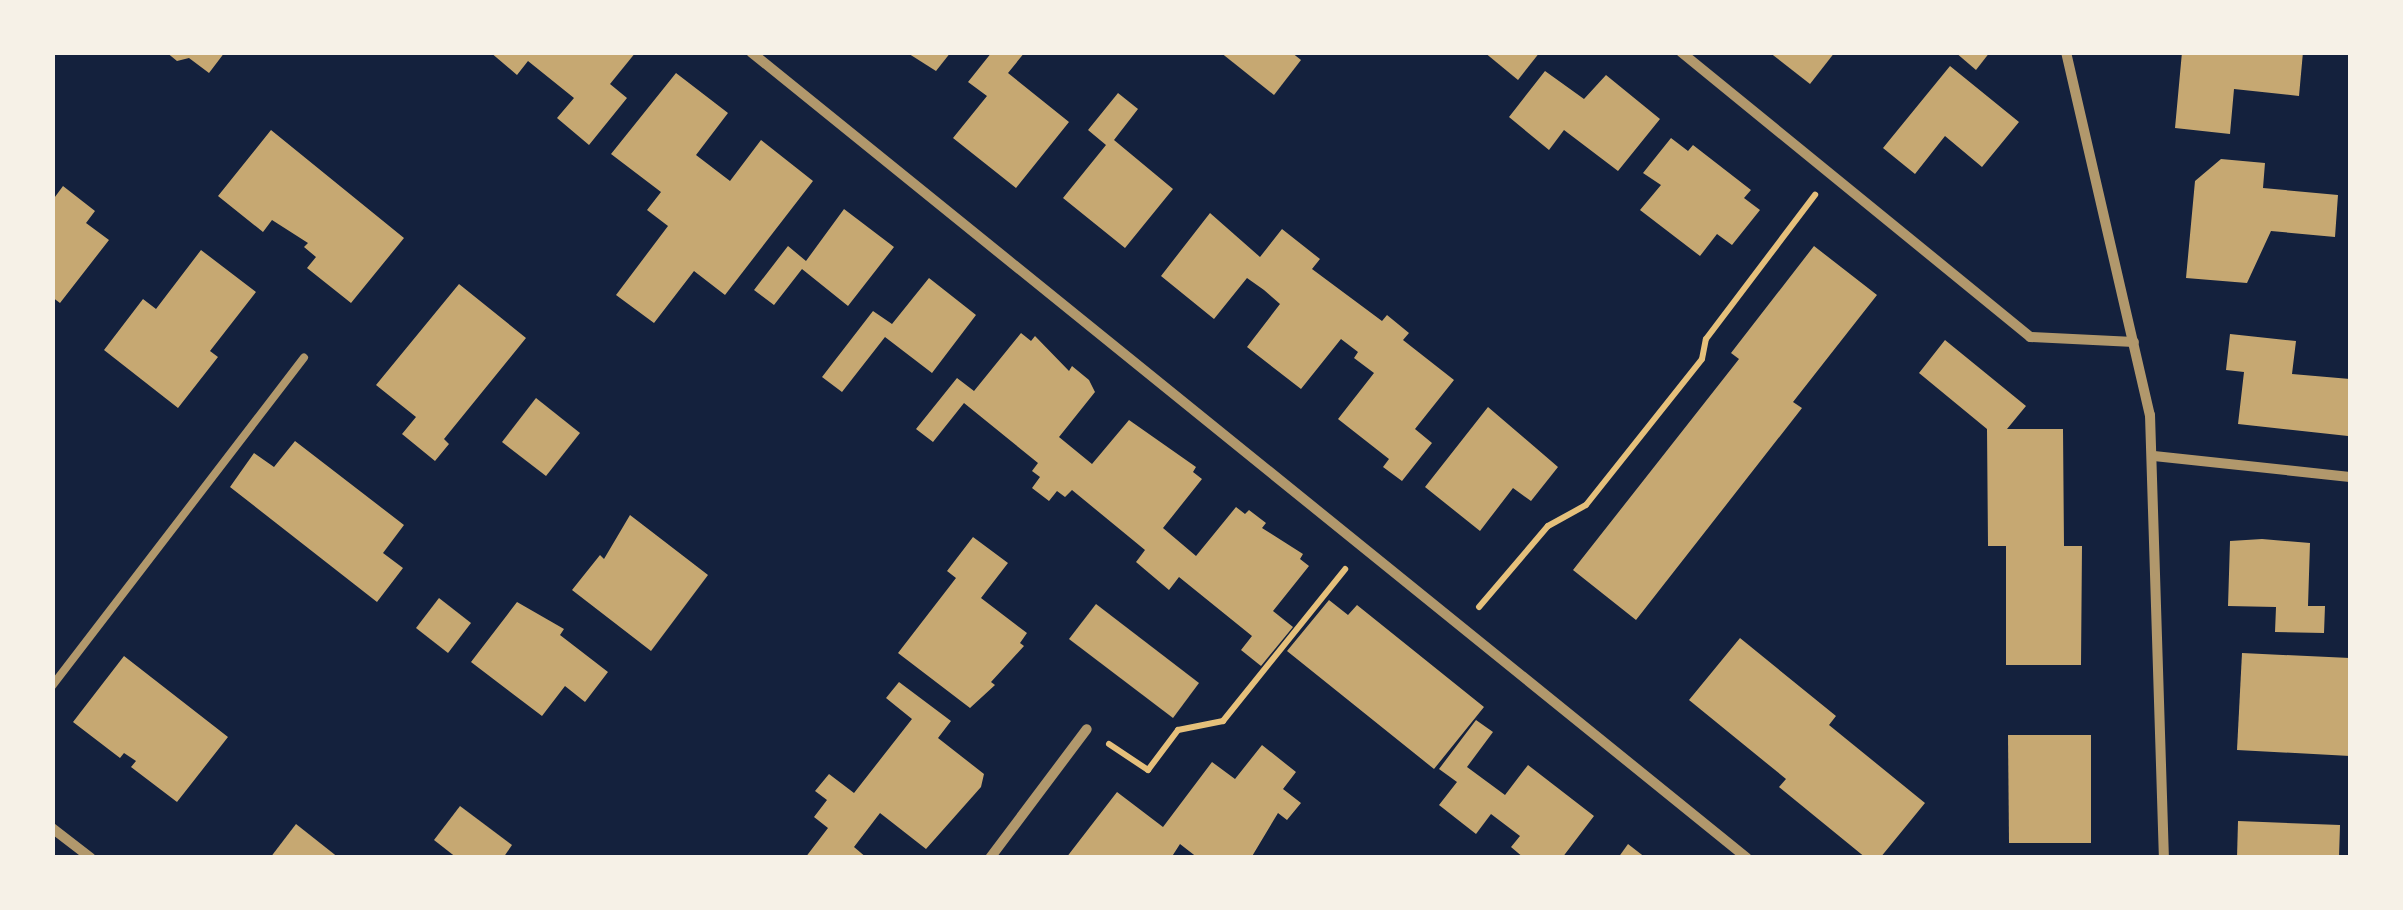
<!DOCTYPE html>
<html>
<head>
<meta charset="utf-8">
<style>
  body { margin:0 }
  #map { position:relative; width:2403px; height:910px; overflow:hidden; background:#14213d; font-family:Lora,serif }
  div>[style] { position:absolute }
  .building>* { inset:0; background:#c6a872 }
  .path>* { height:6px; margin:-3px; padding:0 3px; transform-origin:3px; border-radius:3px; background:#e5c07b }
  .service>* { height:8px; margin:-4px; padding:0 4px; transform-origin:4px; border-radius:4px; background:#b1986c }
  .minor>* { height:10px; margin:-5px; padding:0 5px; transform-origin:5px; border-radius:5px; background:#b1986c }
  span { translate:-50% -50%; white-space:nowrap; text-align:center; line-height:1.15; -webkit-text-stroke:8px #f6f1e7; paint-order:stroke }
  .frame { position:absolute; inset:0; border:55px solid #f6f1e7; pointer-events:none }
</style>
</head>
<body>
<div id="map">
  <div class="building">
    <i style="clip-path:polygon(166px 52px,225px 52px,209px 73px,189px 58px,177px 61px)"></i>
    <i style="clip-path:polygon(490px 52px,636px 52px,610px 84px,627px 98px,589px 145px,557px 118px,574px 98px,528px 61px,517px 75px)"></i>
    <i style="clip-path:polygon(906px 52px,951px 52px,936px 71px)"></i>
    <i style="clip-path:polygon(992px 52px,1025px 52px,1008px 73px,1069px 122px,1016px 188px,953px 138px,987px 96px,968px 82px)"></i>
    <i style="clip-path:polygon(1220px 52px,1291px 52px,1301px 60px,1274px 95px)"></i>
    <i style="clip-path:polygon(1484px 52px,1540px 52px,1518px 80px)"></i>
    <i style="clip-path:polygon(1769px 52px,1835px 52px,1810px 84px)"></i>
    <i style="clip-path:polygon(1955px 52px,1990px 52px,1976px 70px)"></i>
    <i style="clip-path:polygon(2182px 52px,2303px 52px,2299px 96px,2234px 89px,2230px 134px,2175px 128px)"></i>
    <i style="clip-path:polygon(1950px 66px,2019px 122px,1982px 167px,1945px 136px,1915px 174px,1883px 148px)"></i>
    <i style="clip-path:polygon(1545px 71px,1584px 99px,1606px 75px,1660px 119px,1618px 171px,1564px 130px,1549px 150px,1509px 117px)"></i>
    <i style="clip-path:polygon(676px 73px,728px 113px,696px 155px,730px 181px,761px 140px,813px 181px,725px 295px,694px 271px,654px 323px,616px 295px,668px 226px,647px 210px,661px 192px,611px 154px)"></i>
    <i style="clip-path:polygon(1118px 93px,1138px 109px,1114px 140px,1173px 189px,1125px 248px,1063px 198px,1106px 145px,1088px 130px)"></i>
    <i style="clip-path:polygon(271px 130px,404px 238px,351px 303px,307px 268px,316px 257px,304px 247px,308px 243px,272px 220px,263px 232px,218px 196px)"></i>
    <i style="clip-path:polygon(1671px 138px,1688px 151px,1693px 145px,1751px 190px,1744px 198px,1760px 210px,1732px 245px,1717px 234px,1700px 256px,1640px 210px,1661px 185px,1643px 173px)"></i>
    <i style="clip-path:polygon(2221px 159px,2265px 163px,2263px 188px,2338px 195px,2335px 237px,2271px 231px,2247px 283px,2186px 278px,2195px 181px)"></i>
    <i style="clip-path:polygon(63px 186px,95px 211px,86px 223px,109px 240px,60px 303px,52px 297px,52px 201px)"></i>
    <i style="clip-path:polygon(844px 209px,894px 247px,848px 306px,802px 269px,774px 305px,754px 290px,788px 246px,806px 261px)"></i>
    <i style="clip-path:polygon(1210px 213px,1260px 257px,1282px 229px,1320px 259px,1312px 269px,1382px 321px,1387px 315px,1409px 333px,1403px 340px,1454px 380px,1415px 429px,1432px 443px,1402px 481px,1383px 467px,1389px 459px,1338px 419px,1374px 373px,1354px 358px,1358px 352px,1341px 339px,1301px 389px,1247px 347px,1280px 304px,1264px 290px,1247px 278px,1214px 319px,1161px 276px)"></i>
    <i style="clip-path:polygon(1814px 246px,1877px 295px,1793px 402px,1802px 408px,1636px 620px,1573px 570px,1739px 359px,1731px 353px)"></i>
    <i style="clip-path:polygon(201px 250px,256px 292px,210px 351px,218px 357px,178px 408px,104px 350px,143px 299px,156px 309px)"></i>
    <i style="clip-path:polygon(929px 278px,976px 315px,932px 373px,885px 337px,842px 392px,822px 377px,873px 311px,892px 324px)"></i>
    <i style="clip-path:polygon(459px 284px,526px 338px,444px 439px,449px 444px,435px 461px,402px 434px,416px 417px,376px 385px)"></i>
    <i style="clip-path:polygon(1021px 333px,1031px 341px,1035px 336px,1069px 371px,1072px 366px,1089px 380px,1095px 392px,1059px 437px,1092px 464px,1129px 420px,1196px 467px,1193px 472px,1202px 479px,1163px 528px,1196px 556px,1236px 507px,1245px 514px,1249px 510px,1266px 523px,1262px 528px,1303px 554px,1300px 559px,1309px 566px,1273px 611px,1293px 627px,1261px 666px,1241px 650px,1252px 636px,1179px 577px,1169px 590px,1136px 562px,1145px 550px,1072px 490px,1065px 497px,1057px 491px,1049px 501px,1032px 488px,1040px 477px,1032px 471px,1038px 463px,964px 403px,933px 442px,916px 429px,957px 378px,974px 391px)"></i>
    <i style="clip-path:polygon(2230px 334px,2296px 341px,2292px 374px,2350px 379px,2348px 436px,2238px 424px,2244px 372px,2226px 370px)"></i>
    <i style="clip-path:polygon(1945px 340px,2026px 406px,2007px 429px,2063px 429px,2064px 546px,2082px 546px,2081px 665px,2006px 665px,2006px 546px,1988px 546px,1987px 429px,1919px 373px)"></i>
    <i style="clip-path:polygon(536px 398px,580px 433px,546px 476px,502px 442px)"></i>
    <i style="clip-path:polygon(1488px 407px,1558px 467px,1531px 501px,1513px 488px,1480px 531px,1425px 487px)"></i>
    <i style="clip-path:polygon(295px 441px,404px 525px,383px 553px,403px 568px,377px 602px,230px 487px,254px 453px,274px 467px)"></i>
    <i style="clip-path:polygon(630px 515px,708px 575px,651px 651px,572px 590px,600px 555px,604px 559px)"></i>
    <i style="clip-path:polygon(973px 537px,1008px 563px,981px 598px,1027px 633px,1020px 643px,1024px 646px,991px 682px,995px 685px,970px 708px,898px 653px,956px 578px,947px 571px)"></i>
    <i style="clip-path:polygon(2262px 539px,2310px 543px,2308px 606px,2325px 606px,2324px 633px,2275px 632px,2276px 607px,2228px 606px,2230px 541px)"></i>
    <i style="clip-path:polygon(439px 598px,471px 623px,448px 653px,416px 628px)"></i>
    <i style="clip-path:polygon(1329px 600px,1348px 615px,1357px 605px,1484px 707px,1434px 769px,1287px 651px)"></i>
    <i style="clip-path:polygon(517px 602px,564px 629px,560px 635px,608px 672px,585px 702px,565px 686px,542px 716px,471px 662px)"></i>
    <i style="clip-path:polygon(1096px 604px,1199px 683px,1173px 718px,1069px 639px)"></i>
    <i style="clip-path:polygon(1740px 638px,1836px 716px,1829px 725px,1925px 803px,1880px 858px,1866px 858px,1779px 787px,1786px 779px,1689px 700px)"></i>
    <i style="clip-path:polygon(2242px 653px,2350px 658px,2350px 756px,2237px 750px)"></i>
    <i style="clip-path:polygon(124px 656px,228px 737px,177px 802px,131px 767px,136px 761px,124px 753px,120px 758px,73px 722px)"></i>
    <i style="clip-path:polygon(899px 682px,951px 721px,938px 738px,984px 774px,981px 787px,926px 849px,880px 813px,854px 847px,867px 858px,805px 858px,828px 828px,814px 817px,827px 800px,815px 791px,829px 774px,854px 793px,912px 719px,886px 698px)"></i>
    <i style="clip-path:polygon(1476px 720px,1493px 732px,1467px 767px,1505px 795px,1528px 765px,1594px 816px,1562px 858px,1524px 858px,1511px 847px,1520px 836px,1491px 814px,1476px 834px,1439px 805px,1457px 782px,1439px 769px)"></i>
    <i style="clip-path:polygon(2008px 735px,2091px 735px,2091px 843px,2009px 843px)"></i>
    <i style="clip-path:polygon(1262px 745px,1296px 772px,1283px 789px,1301px 803px,1287px 820px,1278px 813px,1251px 858px,1198px 858px,1180px 844px,1171px 858px,1066px 858px,1117px 792px,1163px 827px,1212px 762px,1235px 779px)"></i>
    <i style="clip-path:polygon(460px 806px,512px 845px,503px 858px,457px 858px,434px 840px)"></i>
    <i style="clip-path:polygon(2238px 821px,2340px 825px,2339px 858px,2237px 858px)"></i>
    <i style="clip-path:polygon(296px 824px,339px 858px,270px 858px)"></i>
    <i style="clip-path:polygon(1628px 844px,1646px 858px,1618px 858px)"></i>
  </div>
  <div class="path">
    <i style="left:1479px;top:607px;width:106px;rotate:-49.6deg"></i>
    <i style="left:1548px;top:526px;width:43px;rotate:-28.9deg"></i>
    <i style="left:1586px;top:505px;width:186px;rotate:-51.5deg"></i>
    <i style="left:1702px;top:359px;width:20px;rotate:-79deg"></i>
    <i style="left:1706px;top:339px;width:181px;rotate:-52.9deg"></i>
    <i style="left:1109px;top:744px;width:47px;rotate:33.7deg"></i>
    <i style="left:1148px;top:770px;width:50px;rotate:-53.1deg"></i>
    <i style="left:1178px;top:730px;width:46px;rotate:-11.3deg"></i>
    <i style="left:1223px;top:721px;width:195px;rotate:-51.2deg"></i>
  </div>
  <div class="service">
    <i style="left:52px;top:686px;width:414px;rotate:-52.5deg"></i>
  </div>
  <div class="minor">
    <i style="left:751px;top:52px;width:1281px;rotate:38.98deg"></i>
    <i style="left:1681px;top:52px;width:451px;rotate:39.2deg"></i>
    <i style="left:2030px;top:337px;width:104px;rotate:2.8deg"></i>
    <i style="left:2066px;top:52px;width:373px;rotate:77deg"></i>
    <i style="left:2150px;top:415px;width:443px;rotate:88.2deg"></i>
    <i style="left:2154px;top:456px;width:197px;rotate:6.1deg"></i>
    <i style="left:52px;top:828px;width:49px;rotate:37.6deg"></i>
    <i style="left:990px;top:858px;width:161px;rotate:-53.1deg"></i>
  </div>
  <div class="frame"></div>
</div>
</body>
</html>
